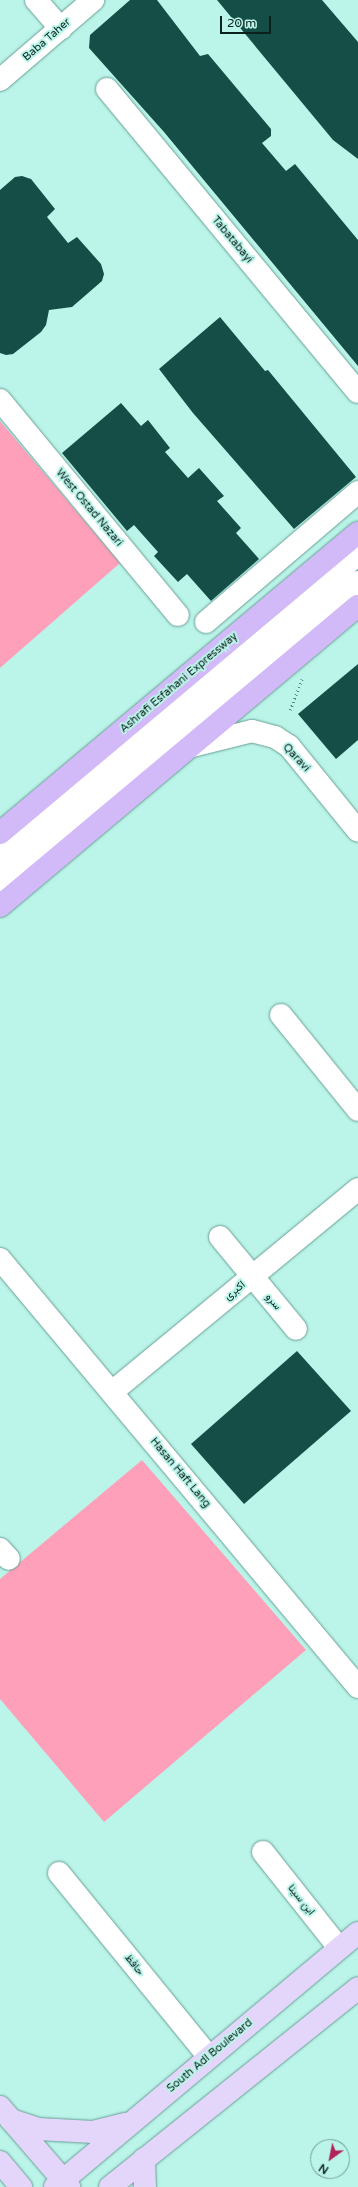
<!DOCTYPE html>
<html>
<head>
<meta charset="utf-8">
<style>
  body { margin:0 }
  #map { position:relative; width:358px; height:2187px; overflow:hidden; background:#bbf4e9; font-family:"Varela Round",Vazirmatn,sans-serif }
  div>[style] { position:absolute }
  .green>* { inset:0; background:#fea0ba }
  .building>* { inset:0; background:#154e46 }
  .path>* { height:2.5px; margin-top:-1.25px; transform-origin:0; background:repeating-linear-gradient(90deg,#5f867f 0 1px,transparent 0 4px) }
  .roads { filter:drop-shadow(0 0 1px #699f96) drop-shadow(0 0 1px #699f96) }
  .minor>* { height:22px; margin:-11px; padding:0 11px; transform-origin:11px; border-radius:11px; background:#fff }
  .major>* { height:22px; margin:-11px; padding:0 11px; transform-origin:11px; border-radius:11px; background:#e3d6fa }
  .highway>* { height:22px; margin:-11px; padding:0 11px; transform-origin:11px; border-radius:11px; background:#d1baf7 }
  span { translate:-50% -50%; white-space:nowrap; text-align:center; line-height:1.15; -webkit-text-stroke:4px #bbf4e9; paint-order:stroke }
  .street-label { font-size:11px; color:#0a211d }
  .north { position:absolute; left:310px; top:2139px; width:40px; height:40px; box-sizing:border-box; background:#bbf4e9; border:1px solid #74a097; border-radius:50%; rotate:213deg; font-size:11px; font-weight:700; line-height:16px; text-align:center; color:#0a211d }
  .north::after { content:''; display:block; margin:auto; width:14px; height:18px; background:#b0235d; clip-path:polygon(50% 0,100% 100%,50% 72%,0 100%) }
  .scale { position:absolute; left:220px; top:16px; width:51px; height:18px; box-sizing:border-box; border:2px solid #0a211d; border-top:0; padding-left:5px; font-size:12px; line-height:14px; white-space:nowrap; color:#0a211d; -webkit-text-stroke:3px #bbf4e9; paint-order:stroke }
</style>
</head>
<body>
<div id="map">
  <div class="green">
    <i style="clip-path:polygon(0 421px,120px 563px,0 668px)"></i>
    <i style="clip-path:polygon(142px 1460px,306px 1650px,104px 1822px,0 1699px,0 1579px)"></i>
  </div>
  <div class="building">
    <i style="clip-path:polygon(130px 0,157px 0,200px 56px,208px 54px,271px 129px,271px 136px,262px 143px,286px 171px,295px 164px,358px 240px,358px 366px,164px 132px,89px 48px,90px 35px)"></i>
    <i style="clip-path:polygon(217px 0,322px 0,358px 42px,358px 159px,333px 140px)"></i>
    <i style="clip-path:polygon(22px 176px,31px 179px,55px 209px,47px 217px,68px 243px,77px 237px,101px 264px,104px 274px,102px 281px,72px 307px,49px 310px,46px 325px,41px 332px,13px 354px,6px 355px,0 353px,0 190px,15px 177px)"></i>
    <i style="clip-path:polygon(220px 317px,265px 371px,268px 370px,356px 477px,294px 529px,193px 413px,159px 369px)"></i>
    <i style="clip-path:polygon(121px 403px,141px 426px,148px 420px,170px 448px,165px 452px,188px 478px,199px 468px,224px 496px,217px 501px,241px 528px,236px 533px,259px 559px,211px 601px,187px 574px,178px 582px,154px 556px,158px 552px,134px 525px,127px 531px,62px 453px)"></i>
    <i style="clip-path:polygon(358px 664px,358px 740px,336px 759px,298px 714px)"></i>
    <i style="clip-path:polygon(297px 1351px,351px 1411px,244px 1504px,191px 1444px)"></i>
  </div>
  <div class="path">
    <i style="left:290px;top:710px;width:33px;rotate:-69deg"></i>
  </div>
  <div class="roads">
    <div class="minor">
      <i style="left:36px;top:0;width:38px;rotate:49deg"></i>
      <i style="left:0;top:80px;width:123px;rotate:-40.7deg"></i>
      <i style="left:107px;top:89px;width:393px;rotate:50.4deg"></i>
      <i style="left:0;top:400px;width:279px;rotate:50.4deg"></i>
      <i style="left:206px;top:622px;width:200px;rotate:-40.5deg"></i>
      <i style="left:188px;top:747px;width:66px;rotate:-14deg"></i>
      <i style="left:252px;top:731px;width:24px;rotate:15deg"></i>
      <i style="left:275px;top:737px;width:17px;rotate:33deg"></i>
      <i style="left:289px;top:746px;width:109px;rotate:50.9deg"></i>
      <i style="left:0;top:859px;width:470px;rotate:-40.4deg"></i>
      <i style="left:0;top:884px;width:468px;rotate:-40.2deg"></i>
      <i style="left:281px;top:1015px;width:122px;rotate:51deg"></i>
      <i style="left:220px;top:1237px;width:119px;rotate:50.4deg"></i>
      <i style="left:0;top:1259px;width:558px;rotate:50.09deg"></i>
      <i style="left:112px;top:1392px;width:319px;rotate:-39.5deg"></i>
      <i style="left:0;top:1549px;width:13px;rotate:48deg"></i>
      <i style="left:263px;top:1852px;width:122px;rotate:51.6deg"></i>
      <i style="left:59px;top:1873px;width:237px;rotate:50.8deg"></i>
    </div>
    <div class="major">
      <i style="left:0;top:2107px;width:106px;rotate:49.2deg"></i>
      <i style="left:11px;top:2120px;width:28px;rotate:18deg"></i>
      <i style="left:38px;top:2129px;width:55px;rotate:3.1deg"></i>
      <i style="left:93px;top:2132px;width:34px;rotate:-14deg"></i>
      <i style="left:144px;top:2159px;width:28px;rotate:88deg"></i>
      <i style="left:0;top:2162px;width:33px;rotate:50deg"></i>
      <i style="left:55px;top:2187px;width:395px;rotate:-40deg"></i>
      <i style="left:110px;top:2187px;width:318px;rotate:-38.7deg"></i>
    </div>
    <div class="highway">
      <i style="left:0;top:833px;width:467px;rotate:-40deg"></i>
      <i style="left:0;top:906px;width:467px;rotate:-40deg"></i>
    </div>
  </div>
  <div class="street-label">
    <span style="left:47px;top:40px;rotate:-41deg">Baba Taher</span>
    <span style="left:232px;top:240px;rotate:50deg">Tabatabayi</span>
    <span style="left:89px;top:508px;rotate:50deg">West Ostad Nazari</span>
    <span style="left:179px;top:683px;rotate:-40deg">Ashrafi Esfahani Expressway</span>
    <span style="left:296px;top:758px;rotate:47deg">Qaravi</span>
    <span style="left:235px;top:1291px;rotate:-39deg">اکبری</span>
    <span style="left:273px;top:1302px;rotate:50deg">سرو</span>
    <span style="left:180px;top:1473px;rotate:50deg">Hasan Haft Lang</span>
    <span style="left:301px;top:1900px;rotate:51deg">ابن سینا</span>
    <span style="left:134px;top:1965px;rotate:51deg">حافظ</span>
    <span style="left:210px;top:2056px;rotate:-40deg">South Adl Boulevard</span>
  </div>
  <div class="north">N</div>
  <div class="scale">20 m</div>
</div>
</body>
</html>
